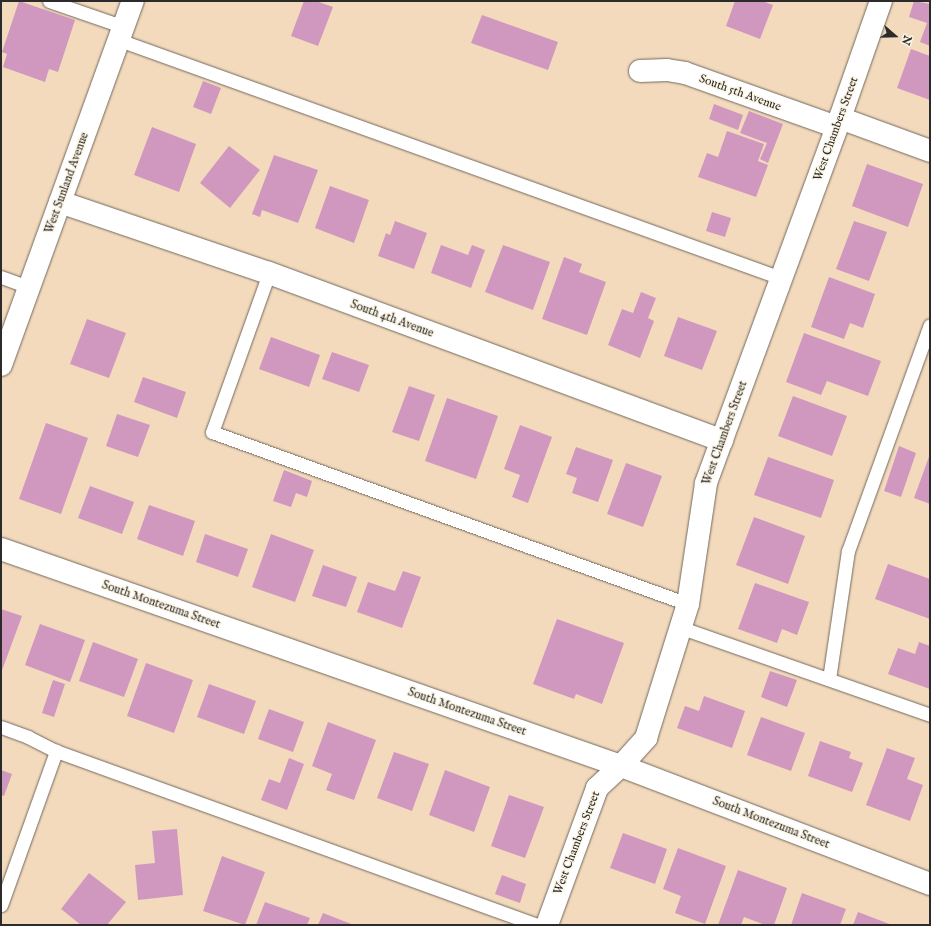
<!DOCTYPE html>
<html>
<head>
<meta charset="utf-8">
<style>
  body { margin:0 }
  #map { position:relative; width:931px; height:926px; overflow:hidden; background:#f3dabc; font-family:"IM FELL English",serif }
  div>[style] { position:absolute }
  .building>* { inset:0; background:#d098bf }
  .roads { filter:drop-shadow(0 0 1px #71685e) drop-shadow(0 0 1px #71685e) }
  .service>* { height:13px; margin:-6.5px; padding:0 6.5px; transform-origin:6.5px; border-radius:6.5px; background:#fff }
  .minor>* { height:22px; margin:-11px; padding:0 11px; transform-origin:11px; border-radius:11px; background:#fff }
  span { translate:-50% -50%; white-space:nowrap; text-align:center; line-height:1.15; -webkit-text-stroke:3px #fcf5e5; paint-order:stroke }
  .street-label { font-size:12px; color:#2b2b2b }
  .frame { position:absolute; inset:0; border:2px solid #2b2b2b; pointer-events:none }
  .north { position:absolute; left:875px; top:16px; width:40px; height:40px; -webkit-text-stroke:3px #fcf5e5; paint-order:stroke; rotate:110deg; font-size:11px; font-weight:700; line-height:16px; text-align:center; color:#2b2b2b }
  .north::after { content:''; display:block; margin:auto; width:14px; height:18px; background:#2b2b2b; clip-path:polygon(50% 0,100% 100%,50% 72%,0 100%) }
</style>
</head>
<body>
<div id="map">
  <div class="building">
    <i style="clip-path:polygon(19px 1px,75px 20px,58px 72px,49px 69px,45px 82px,3px 67px,7px 54px,2px 52px)"></i>
    <i style="clip-path:polygon(304px 1px,316px 1px,333px 7px,318px 46px,291px 36px)"></i>
    <i style="clip-path:polygon(735px 1px,762px 1px,773px 5px,760px 39px,726px 26px)"></i>
    <i style="clip-path:polygon(914px 1px,930px 4px,930px 46px,920px 42px,927px 23px,909px 17px)"></i>
    <i style="clip-path:polygon(482px 15px,558px 42px,548px 70px,471px 43px)"></i>
    <i style="clip-path:polygon(911px 49px,930px 56px,930px 100px,897px 88px)"></i>
    <i style="clip-path:polygon(203px 81px,221px 88px,211px 114px,193px 107px)"></i>
    <i style="clip-path:polygon(714px 104px,743px 115px,738px 130px,709px 119px)"></i>
    <i style="clip-path:polygon(749px 111px,783px 124px,768px 163px,760px 159px,767px 143px,740px 133px)"></i>
    <i style="clip-path:polygon(152px 127px,196px 144px,179px 192px,134px 175px)"></i>
    <i style="clip-path:polygon(727px 131px,764px 144px,758px 161px,768px 165px,756px 197px,698px 177px,707px 153px,718px 157px)"></i>
    <i style="clip-path:polygon(229px 146px,260px 170px,230px 208px,200px 183px)"></i>
    <i style="clip-path:polygon(274px 155px,318px 170px,298px 223px,262px 210px,260px 217px,252px 214px)"></i>
    <i style="clip-path:polygon(867px 164px,923px 184px,908px 227px,852px 206px)"></i>
    <i style="clip-path:polygon(330px 186px,369px 200px,354px 243px,315px 228px)"></i>
    <i style="clip-path:polygon(712px 212px,731px 218px,725px 237px,706px 231px)"></i>
    <i style="clip-path:polygon(395px 221px,427px 233px,414px 269px,378px 256px,386px 233px,390px 235px)"></i>
    <i style="clip-path:polygon(854px 221px,887px 232px,869px 281px,836px 269px)"></i>
    <i style="clip-path:polygon(441px 245px,468px 255px,472px 245px,485px 250px,471px 288px,431px 273px)"></i>
    <i style="clip-path:polygon(503px 245px,550px 262px,533px 310px,485px 292px)"></i>
    <i style="clip-path:polygon(564px 257px,582px 264px,579px 272px,606px 282px,587px 335px,542px 319px)"></i>
    <i style="clip-path:polygon(829px 277px,875px 294px,863px 328px,850px 323px,844px 339px,811px 327px)"></i>
    <i style="clip-path:polygon(641px 292px,656px 298px,648px 318px,654px 321px,640px 358px,608px 345px,622px 309px,633px 313px)"></i>
    <i style="clip-path:polygon(678px 317px,717px 331px,702px 370px,664px 356px)"></i>
    <i style="clip-path:polygon(87px 319px,126px 333px,109px 378px,70px 364px)"></i>
    <i style="clip-path:polygon(804px 333px,881px 361px,868px 396px,827px 381px,821px 395px,786px 382px)"></i>
    <i style="clip-path:polygon(271px 337px,320px 355px,309px 387px,259px 369px)"></i>
    <i style="clip-path:polygon(332px 352px,369px 365px,359px 392px,322px 379px)"></i>
    <i style="clip-path:polygon(143px 377px,186px 392px,177px 418px,134px 402px)"></i>
    <i style="clip-path:polygon(409px 386px,435px 395px,419px 441px,392px 432px)"></i>
    <i style="clip-path:polygon(793px 396px,847px 416px,832px 456px,778px 436px)"></i>
    <i style="clip-path:polygon(447px 398px,498px 416px,476px 479px,425px 461px)"></i>
    <i style="clip-path:polygon(117px 414px,150px 425px,138px 457px,106px 446px)"></i>
    <i style="clip-path:polygon(46px 423px,88px 438px,61px 514px,19px 499px)"></i>
    <i style="clip-path:polygon(520px 425px,552px 437px,528px 503px,512px 497px,520px 475px,504px 469px)"></i>
    <i style="clip-path:polygon(899px 446px,916px 453px,901px 497px,884px 491px)"></i>
    <i style="clip-path:polygon(576px 447px,613px 460px,598px 502px,572px 493px,577px 478px,566px 474px)"></i>
    <i style="clip-path:polygon(930px 454px,930px 504px,914px 498px)"></i>
    <i style="clip-path:polygon(768px 457px,834px 480px,821px 518px,754px 495px)"></i>
    <i style="clip-path:polygon(626px 463px,662px 476px,643px 527px,607px 514px)"></i>
    <i style="clip-path:polygon(284px 470px,312px 481px,307px 497px,296px 493px,291px 507px,273px 501px)"></i>
    <i style="clip-path:polygon(90px 486px,134px 502px,122px 534px,78px 518px)"></i>
    <i style="clip-path:polygon(149px 505px,195px 521px,183px 556px,137px 539px)"></i>
    <i style="clip-path:polygon(754px 517px,805px 536px,788px 584px,736px 565px)"></i>
    <i style="clip-path:polygon(205px 534px,248px 549px,238px 577px,196px 562px)"></i>
    <i style="clip-path:polygon(271px 534px,314px 550px,295px 602px,252px 587px)"></i>
    <i style="clip-path:polygon(888px 564px,930px 579px,930px 619px,875px 599px)"></i>
    <i style="clip-path:polygon(323px 565px,357px 577px,346px 607px,312px 596px)"></i>
    <i style="clip-path:polygon(403px 571px,421px 577px,402px 628px,357px 612px,368px 582px,395px 591px)"></i>
    <i style="clip-path:polygon(755px 583px,809px 602px,797px 635px,782px 629px,777px 643px,738px 629px)"></i>
    <i style="clip-path:polygon(1px 609px,22px 616px,1px 673px)"></i>
    <i style="clip-path:polygon(557px 619px,624px 643px,602px 704px,576px 694px,574px 699px,533px 684px)"></i>
    <i style="clip-path:polygon(40px 624px,85px 640px,70px 682px,25px 665px)"></i>
    <i style="clip-path:polygon(93px 642px,138px 659px,124px 697px,79px 681px)"></i>
    <i style="clip-path:polygon(919px 642px,930px 646px,930px 689px,888px 674px,898px 648px,915px 654px)"></i>
    <i style="clip-path:polygon(146px 663px,193px 680px,174px 733px,127px 716px)"></i>
    <i style="clip-path:polygon(770px 671px,797px 680px,787px 707px,761px 697px)"></i>
    <i style="clip-path:polygon(53px 680px,65px 684px,54px 717px,42px 713px)"></i>
    <i style="clip-path:polygon(209px 684px,256px 701px,244px 734px,197px 717px)"></i>
    <i style="clip-path:polygon(704px 696px,745px 711px,732px 748px,677px 728px,685px 706px,699px 711px)"></i>
    <i style="clip-path:polygon(269px 709px,304px 722px,293px 752px,258px 739px)"></i>
    <i style="clip-path:polygon(761px 717px,805px 733px,791px 771px,747px 755px)"></i>
    <i style="clip-path:polygon(328px 722px,376px 740px,354px 800px,326px 790px,332px 774px,312px 766px)"></i>
    <i style="clip-path:polygon(820px 741px,851px 752px,849px 758px,863px 763px,852px 792px,808px 776px)"></i>
    <i style="clip-path:polygon(887px 748px,915px 758px,907px 779px,923px 785px,910px 821px,866px 805px)"></i>
    <i style="clip-path:polygon(394px 752px,429px 764px,412px 811px,377px 798px)"></i>
    <i style="clip-path:polygon(289px 758px,304px 764px,287px 810px,261px 800px,269px 779px,280px 783px)"></i>
    <i style="clip-path:polygon(1px 770px,12px 774px,4px 796px,1px 795px)"></i>
    <i style="clip-path:polygon(445px 770px,490px 787px,474px 832px,429px 815px)"></i>
    <i style="clip-path:polygon(509px 795px,544px 807px,525px 858px,491px 846px)"></i>
    <i style="clip-path:polygon(177px 829px,183px 895px,138px 900px,135px 865px,155px 863px,152px 831px)"></i>
    <i style="clip-path:polygon(623px 833px,667px 849px,655px 884px,610px 868px)"></i>
    <i style="clip-path:polygon(678px 848px,726px 866px,705px 924px,675px 913px,681px 896px,663px 889px)"></i>
    <i style="clip-path:polygon(222px 856px,265px 872px,245px 925px,203px 911px)"></i>
    <i style="clip-path:polygon(738px 870px,787px 888px,774px 925px,765px 925px,744px 917px,741px 925px,718px 925px)"></i>
    <i style="clip-path:polygon(89px 873px,126px 902px,107px 925px,81px 925px,61px 909px)"></i>
    <i style="clip-path:polygon(502px 875px,526px 884px,520px 903px,495px 894px)"></i>
    <i style="clip-path:polygon(802px 893px,846px 909px,840px 925px,791px 925px)"></i>
    <i style="clip-path:polygon(265px 902px,310px 918px,307px 925px,256px 925px)"></i>
    <i style="clip-path:polygon(858px 912px,892px 925px,853px 925px)"></i>
    <i style="clip-path:polygon(323px 913px,354px 925px,318px 925px)"></i>
  </div>
  <div class="roads">
    <div class="service">
      <i style="left:49px;top:1px;width:79px;rotate:19.1deg"></i>
      <i style="left:119px;top:40px;width:703px;rotate:19.77deg"></i>
      <i style="left:269px;top:273px;width:169px;rotate:109.7deg"></i>
      <i style="left:212px;top:432px;width:506px;rotate:19.87deg"></i>
      <i style="left:1px;top:277px;width:30px;rotate:20deg"></i>
      <i style="left:682px;top:628px;width:263px;rotate:19.3deg"></i>
      <i style="left:829px;top:679px;width:129px;rotate:-81.6deg"></i>
      <i style="left:848px;top:551px;width:240px;rotate:-70.1deg"></i>
      <i style="left:1px;top:727px;width:29px;rotate:20deg"></i>
      <i style="left:28px;top:737px;width:31px;rotate:27deg"></i>
      <i style="left:56px;top:751px;width:512px;rotate:19.89deg"></i>
      <i style="left:1px;top:905px;width:164px;rotate:-70.3deg"></i>
    </div>
    <div class="minor">
      <i style="left:640px;top:71px;width:27px;rotate:-2deg"></i>
      <i style="left:667px;top:70px;width:18px;rotate:9deg"></i>
      <i style="left:685px;top:73px;width:161px;rotate:19.6deg"></i>
      <i style="left:840px;top:118px;width:96px;rotate:20.1deg"></i>
      <i style="left:60px;top:202px;width:221px;rotate:18.8deg"></i>
      <i style="left:269px;top:273px;width:483px;rotate:20.3deg"></i>
      <i style="left:1px;top:365px;width:387px;rotate:-70.1deg"></i>
      <i style="left:1px;top:549px;width:657px;rotate:19.29deg"></i>
      <i style="left:621px;top:766px;width:331px;rotate:20.9deg"></i>
      <i style="left:547px;top:925px;width:146px;rotate:-69.9deg"></i>
      <i style="left:597px;top:788px;width:33px;rotate:-43deg"></i>
      <i style="left:621px;top:766px;width:38px;rotate:-48deg"></i>
      <i style="left:646px;top:738px;width:140px;rotate:-72.6deg"></i>
      <i style="left:688px;top:604px;width:122px;rotate:-81.5deg"></i>
      <i style="left:706px;top:483px;width:389px;rotate:-69.8deg"></i>
      <i style="left:840px;top:118px;width:124px;rotate:-70.7deg"></i>
    </div>
  </div>
  <div class="street-label">
    <span style="left:740px;top:93px;rotate:20deg">South 5th Avenue</span>
    <span style="left:836px;top:129px;rotate:-70deg">West Chambers Street</span>
    <span style="left:67px;top:183px;rotate:-70deg">West Sunland Avenue</span>
    <span style="left:392px;top:319px;rotate:20deg">South 4th Avenue</span>
    <span style="left:725px;top:433px;rotate:-70deg">West Chambers Street</span>
    <span style="left:161px;top:605px;rotate:19deg">South Montezuma Street</span>
    <span style="left:467px;top:712px;rotate:19deg">South Montezuma Street</span>
    <span style="left:771px;top:823px;rotate:21deg">South Montezuma Street</span>
    <span style="left:577px;top:843px;rotate:-69deg">West Chambers Street</span>
  </div>
  <div class="frame"></div>
  <div class="north">N</div>
</div>
</body>
</html>
